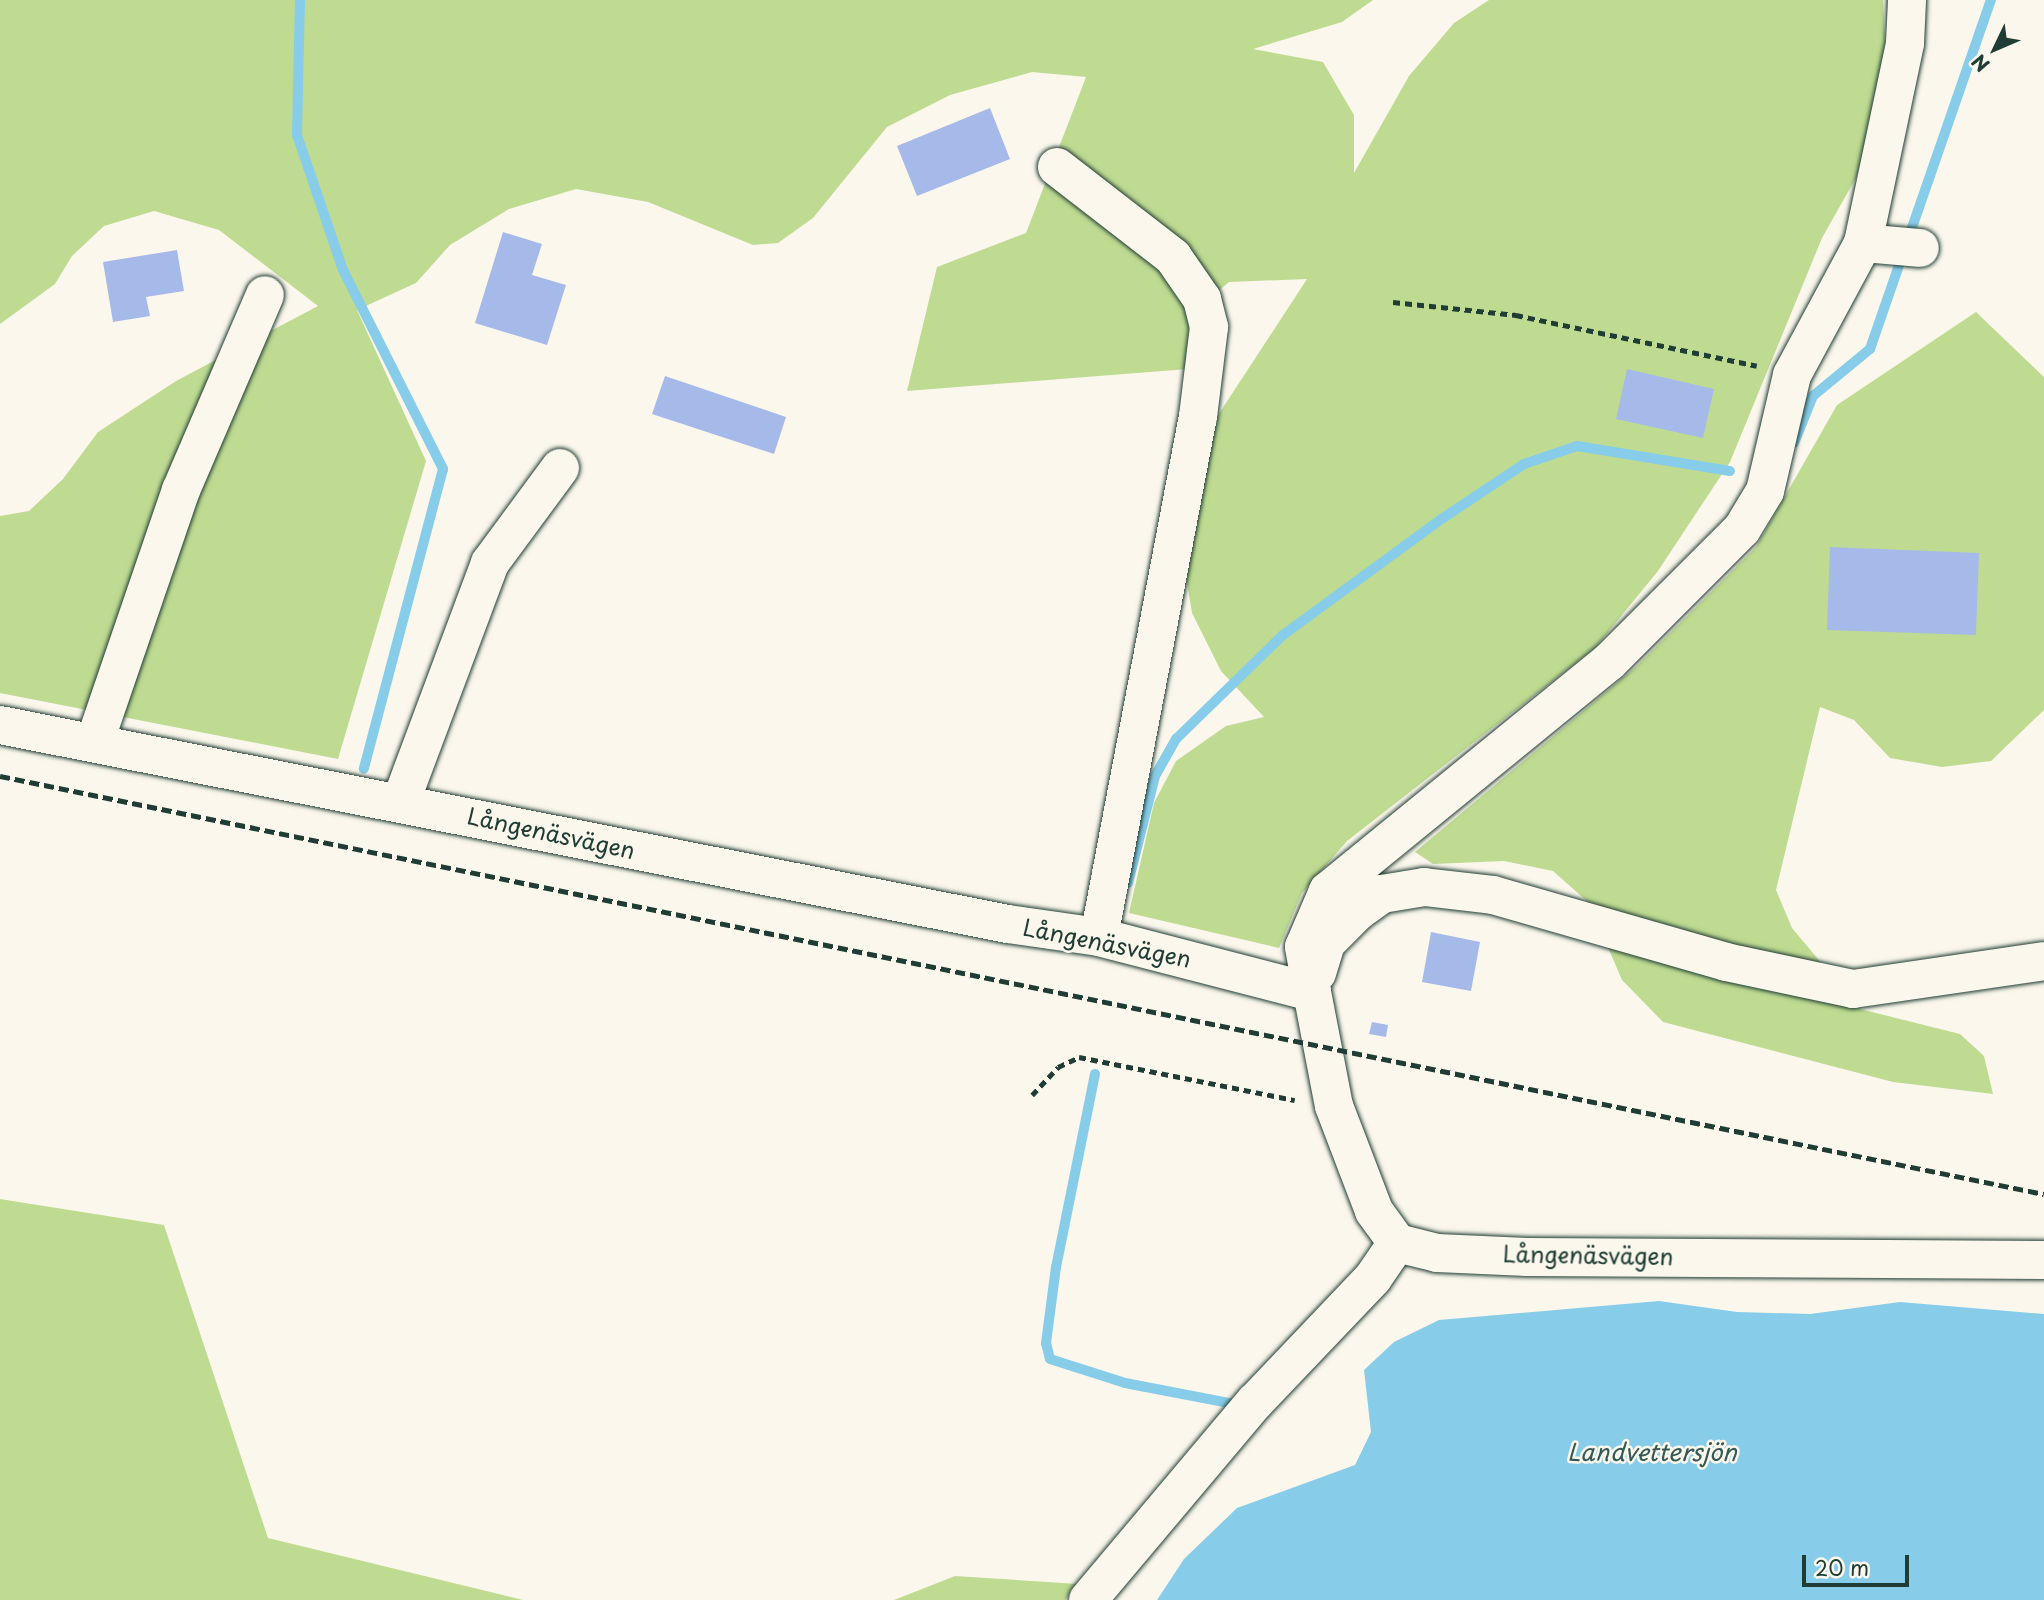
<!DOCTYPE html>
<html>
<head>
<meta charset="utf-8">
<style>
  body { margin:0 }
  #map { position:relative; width:2044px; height:1600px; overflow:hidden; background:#fbf7ec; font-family:"Playpen Sans",sans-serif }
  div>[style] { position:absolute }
  .green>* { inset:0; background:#bfdb92 }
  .water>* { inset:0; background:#87cce9 }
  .stream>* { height:10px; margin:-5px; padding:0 5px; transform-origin:5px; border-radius:5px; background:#87cce9 }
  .building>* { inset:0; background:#a6bae9 }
  .path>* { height:4.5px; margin-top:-2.25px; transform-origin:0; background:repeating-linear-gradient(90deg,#1f3d34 0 7px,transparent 0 12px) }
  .roads { filter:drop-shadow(0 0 2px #1f3d34) drop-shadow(0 0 2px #1f3d34) }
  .minor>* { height:38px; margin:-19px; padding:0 19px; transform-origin:19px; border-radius:19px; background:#fbf7ec }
  .rail>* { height:5px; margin-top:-2.5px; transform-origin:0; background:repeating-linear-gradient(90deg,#1f3d34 0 10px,transparent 0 15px) }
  span { translate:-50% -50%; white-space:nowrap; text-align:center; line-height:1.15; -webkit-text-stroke:5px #fbf7ec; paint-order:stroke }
  .street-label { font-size:23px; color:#1f3d34 }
  .water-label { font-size:24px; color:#345a58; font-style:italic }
  .north { position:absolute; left:1960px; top:14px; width:70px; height:70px; -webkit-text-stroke:5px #fbf7ec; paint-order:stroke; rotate:226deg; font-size:19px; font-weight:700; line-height:28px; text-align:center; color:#1f3d34 }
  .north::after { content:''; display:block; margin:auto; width:24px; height:32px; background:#1f3d34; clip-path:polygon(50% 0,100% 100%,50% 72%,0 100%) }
  .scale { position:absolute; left:1802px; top:1555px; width:107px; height:32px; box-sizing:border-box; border:4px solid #1f3d34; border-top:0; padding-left:9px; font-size:21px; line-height:24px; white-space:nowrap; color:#1f3d34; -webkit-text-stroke:5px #fbf7ec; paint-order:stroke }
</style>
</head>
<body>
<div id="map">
  <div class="green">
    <i style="clip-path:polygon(0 0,1373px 0,1342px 22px,1253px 49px,1323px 62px,1354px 115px,1354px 173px,1409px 76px,1454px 23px,1489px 0,1883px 0,1886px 59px,1857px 176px,1822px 238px,1730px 462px,1658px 571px,1595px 648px,1347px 841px,1302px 893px,1279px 948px,1129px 913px,1154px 803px,1176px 761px,1226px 726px,1264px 717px,1221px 671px,1192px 613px,1184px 565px,1209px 429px,1307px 279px,1229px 282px,1189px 315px,1188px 369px,907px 391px,937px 267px,1026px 233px,1086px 77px,1032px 72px,950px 95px,887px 127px,813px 218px,778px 243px,753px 245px,648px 202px,576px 189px,509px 209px,450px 245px,416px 283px,357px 310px,426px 461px,338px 759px,0 693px,0 516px,29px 511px,63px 479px,98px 432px,176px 381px,318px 306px,219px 230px,154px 211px,104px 226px,72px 256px,55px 284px,0 324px)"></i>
    <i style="clip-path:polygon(1976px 312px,2044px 377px,2044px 710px,1991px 761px,1942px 767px,1890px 758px,1854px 720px,1820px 707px,1776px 890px,1792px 928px,1860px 1009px,1960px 1034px,1984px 1056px,1993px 1094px,1893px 1082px,1663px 1022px,1622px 980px,1589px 903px,1553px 871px,1504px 861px,1433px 864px,1415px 852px,1637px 666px,1756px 547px,1837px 405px)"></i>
    <i style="clip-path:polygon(0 1199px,164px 1225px,268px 1538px,523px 1600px,0 1600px)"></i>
    <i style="clip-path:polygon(955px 1576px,1078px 1584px,1065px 1600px,894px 1600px)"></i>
  </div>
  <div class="water">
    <i style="clip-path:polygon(1659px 1301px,1737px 1312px,1810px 1314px,1900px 1302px,2044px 1314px,2044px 1600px,1157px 1600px,1184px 1559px,1237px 1508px,1355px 1465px,1371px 1432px,1364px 1370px,1394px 1342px,1439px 1320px)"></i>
  </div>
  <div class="stream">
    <i style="left:300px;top:0;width:135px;rotate:91.3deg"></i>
    <i style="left:297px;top:135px;width:143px;rotate:71.2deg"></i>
    <i style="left:343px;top:270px;width:223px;rotate:63.3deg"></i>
    <i style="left:443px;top:469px;width:310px;rotate:104.8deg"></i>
    <i style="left:1794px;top:443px;width:51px;rotate:-68deg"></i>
    <i style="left:1813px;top:396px;width:74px;rotate:-39.5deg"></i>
    <i style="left:1870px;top:349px;width:369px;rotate:-70.9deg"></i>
    <i style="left:1128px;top:883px;width:110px;rotate:-75.8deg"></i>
    <i style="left:1155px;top:776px;width:43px;rotate:-60.4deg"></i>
    <i style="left:1176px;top:739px;width:149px;rotate:-44.2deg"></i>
    <i style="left:1283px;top:635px;width:198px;rotate:-36.2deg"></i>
    <i style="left:1443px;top:518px;width:97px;rotate:-33.7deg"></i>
    <i style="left:1524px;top:464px;width:56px;rotate:-18.8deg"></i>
    <i style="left:1577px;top:446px;width:155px;rotate:9.3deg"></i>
    <i style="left:1095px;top:1074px;width:197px;rotate:101.4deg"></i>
    <i style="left:1056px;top:1267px;width:77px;rotate:97.5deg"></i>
    <i style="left:1046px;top:1343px;width:16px;rotate:76deg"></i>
    <i style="left:1050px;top:1359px;width:79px;rotate:17.7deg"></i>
    <i style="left:1125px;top:1383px;width:116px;rotate:10.9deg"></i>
  </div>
  <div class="building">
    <i style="clip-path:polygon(990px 108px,1010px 159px,917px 196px,897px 146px)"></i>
    <i style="clip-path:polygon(503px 232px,542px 244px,532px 275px,566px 285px,547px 345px,475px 323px)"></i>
    <i style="clip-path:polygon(177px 250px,184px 291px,146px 297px,150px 316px,113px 322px,103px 262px)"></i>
    <i style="clip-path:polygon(1627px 369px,1714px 389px,1703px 438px,1616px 419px)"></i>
    <i style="clip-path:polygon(665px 376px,786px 417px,774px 454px,652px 414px)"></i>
    <i style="clip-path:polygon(1830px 547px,1979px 553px,1976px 635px,1827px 630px)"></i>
    <i style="clip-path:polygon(1431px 932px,1480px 942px,1471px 991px,1422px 982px)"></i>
    <i style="clip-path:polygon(1372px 1022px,1388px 1025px,1386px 1037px,1369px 1034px)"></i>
  </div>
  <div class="path">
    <i style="left:1393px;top:302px;width:124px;rotate:6deg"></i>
    <i style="left:1516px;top:315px;width:246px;rotate:11.9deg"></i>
    <i style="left:1032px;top:1095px;width:38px;rotate:-47deg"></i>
    <i style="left:1058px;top:1067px;width:23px;rotate:-25deg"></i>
    <i style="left:1079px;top:1057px;width:220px;rotate:11.3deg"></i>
  </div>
  <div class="roads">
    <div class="minor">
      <i style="left:1057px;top:167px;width:147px;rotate:37.8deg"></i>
      <i style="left:1173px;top:257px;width:51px;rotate:55.4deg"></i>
      <i style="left:1202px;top:299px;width:29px;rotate:76deg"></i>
      <i style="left:1209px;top:327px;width:90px;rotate:97deg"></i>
      <i style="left:1198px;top:416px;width:530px;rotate:100.76deg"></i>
      <i style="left:1863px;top:243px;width:57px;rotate:5deg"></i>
      <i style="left:0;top:725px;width:1027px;rotate:11.17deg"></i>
      <i style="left:1008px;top:924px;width:92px;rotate:8.1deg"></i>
      <i style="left:1099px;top:937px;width:220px;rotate:14.5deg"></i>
      <i style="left:1312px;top:992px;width:116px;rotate:79.1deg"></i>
      <i style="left:1334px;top:1106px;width:112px;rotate:69.1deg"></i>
      <i style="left:1374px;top:1211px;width:39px;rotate:54deg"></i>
      <i style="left:1397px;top:1243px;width:41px;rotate:14deg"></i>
      <i style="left:1437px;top:1253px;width:90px;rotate:2.5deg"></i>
      <i style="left:1527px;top:1257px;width:517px;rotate:0.33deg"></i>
      <i style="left:95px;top:741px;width:265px;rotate:-71.1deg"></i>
      <i style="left:181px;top:490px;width:212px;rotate:-66.7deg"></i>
      <i style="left:401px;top:801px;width:254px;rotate:-69.5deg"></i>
      <i style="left:490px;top:563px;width:118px;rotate:-53.6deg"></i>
      <i style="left:1317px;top:973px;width:31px;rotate:-73deg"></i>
      <i style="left:1326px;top:943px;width:44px;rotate:-45deg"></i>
      <i style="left:1357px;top:912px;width:31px;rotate:-36deg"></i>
      <i style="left:1382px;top:894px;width:43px;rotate:-9.5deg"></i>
      <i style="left:1424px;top:887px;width:69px;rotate:6.6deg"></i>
      <i style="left:1493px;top:895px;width:242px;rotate:16deg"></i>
      <i style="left:1726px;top:962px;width:130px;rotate:12deg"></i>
      <i style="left:1853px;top:989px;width:193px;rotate:-8.3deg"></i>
      <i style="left:1312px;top:992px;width:46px;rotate:-100.1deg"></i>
      <i style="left:1304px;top:947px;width:61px;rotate:-66.8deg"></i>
      <i style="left:1328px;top:891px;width:362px;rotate:-39.2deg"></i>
      <i style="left:1609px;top:662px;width:188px;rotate:-45deg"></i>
      <i style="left:1742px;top:529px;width:44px;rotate:-58.8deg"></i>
      <i style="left:1765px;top:491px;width:119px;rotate:-76.9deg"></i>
      <i style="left:1792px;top:375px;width:150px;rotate:-61.7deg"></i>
      <i style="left:1863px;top:243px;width:204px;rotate:-78.1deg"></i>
      <i style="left:1905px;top:43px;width:43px;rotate:-87.3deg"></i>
      <i style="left:1088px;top:1600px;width:259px;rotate:-49.9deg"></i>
      <i style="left:1255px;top:1402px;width:171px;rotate:-46.4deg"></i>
      <i style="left:1373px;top:1278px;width:42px;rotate:-55.6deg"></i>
    </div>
  </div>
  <div class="rail">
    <i style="left:0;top:776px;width:2086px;rotate:11.56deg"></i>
  </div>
  <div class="street-label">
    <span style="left:551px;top:833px;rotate:12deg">Långenäsvägen</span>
    <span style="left:1107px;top:943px;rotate:11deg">Långenäsvägen</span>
    <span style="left:1588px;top:1255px;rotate:1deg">Långenäsvägen</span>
  </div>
  <div class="water-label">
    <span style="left:1652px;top:1452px">Landvettersjön</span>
  </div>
  <div class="north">N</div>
  <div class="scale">20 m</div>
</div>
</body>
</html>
